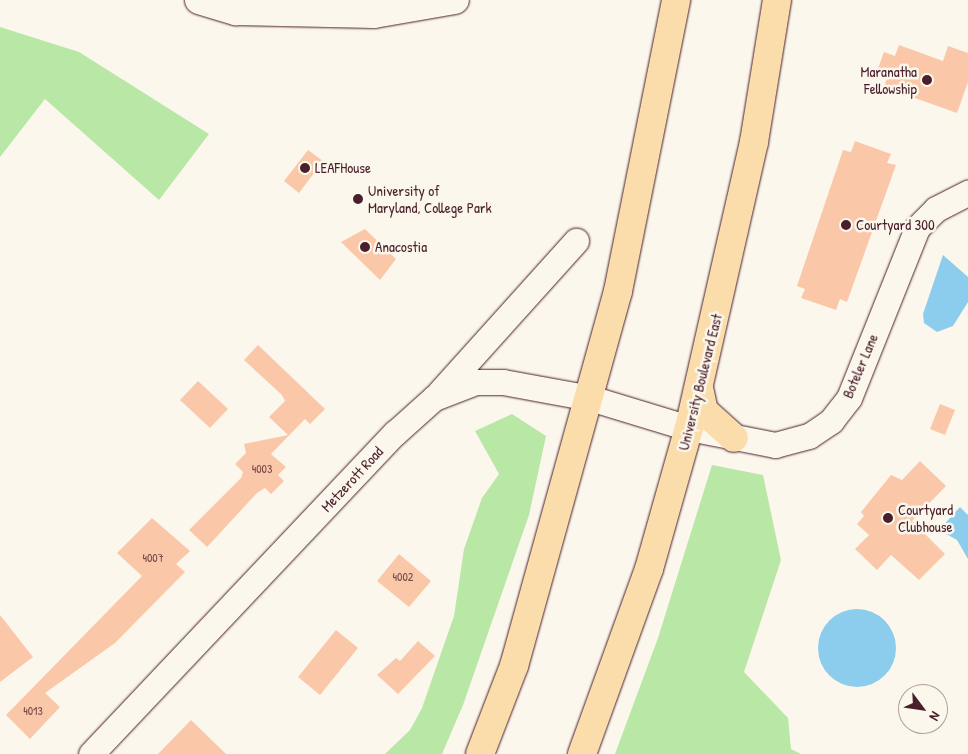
<!DOCTYPE html>
<html>
<head>
<meta charset="utf-8">
<style>
  body { margin:0 }
  #map { position:relative; width:968px; height:754px; overflow:hidden; background:#fbf7ec; font-family:"Patrick Hand",sans-serif }
  div>[style] { position:absolute }
  .green>* { inset:0; background:#b8e7a6 }
  .water>* { inset:0; background:#8ccced }
  .round { border-radius:50% }
  .building>* { inset:0; background:#fac8a9 }
  .roads { filter:drop-shadow(0 0 1px #4a1f2b) drop-shadow(0 0 1px #4a1f2b) }
  .street>* { height:25px; margin:-12.5px; padding:0 12.5px; transform-origin:12.5px; border-radius:12.5px; background:#fbf7ec }
  .secondary>* { height:28px; margin:-14px; padding:0 14px; transform-origin:14px; border-radius:14px; background:#fbf7ec }
  .primary>* { height:28px; margin:-14px; padding:0 14px; transform-origin:14px; border-radius:14px; background:#faddab }
  .dots>* { width:14px; height:14px; translate:-50% -50%; box-sizing:border-box; border:2px solid #fbf7ec; border-radius:50% }
  span { translate:-50% -50%; white-space:nowrap; text-align:center; line-height:1.15; -webkit-text-stroke:5px #fbf7ec; paint-order:stroke }
  .number-label { font-size:12px; color:#76494a }
  .number-label span { -webkit-text-stroke-width:0 }
  .poi-label { font-size:15px; color:#4a1f2b }
  .right { translate:-100% -50%; text-align:right }
  .left { translate:0 -50%; text-align:left }
  .street-label { font-size:15px; color:#4a1f2b }
  .north { position:absolute; left:898px; top:684px; width:50px; height:50px; box-sizing:border-box; background:#fbf7ec; border:1px solid #b4a19f; border-radius:50%; rotate:121deg; font-size:14px; font-weight:700; line-height:20px; text-align:center; color:#4a1f2b }
  .north::after { content:''; display:block; margin:auto; width:18px; height:22px; background:#4a1f2b; clip-path:polygon(50% 0,100% 100%,50% 72%,0 100%) }
</style>
</head>
<body>
<div id="map">
  <div class="green">
    <i style="clip-path:polygon(0 27px,79px 52px,209px 134px,159px 200px,45px 99px,0 157px)"></i>
    <i style="clip-path:polygon(512px 414px,546px 436px,529px 515px,463px 705px,442px 754px,385px 754px,410px 730px,422px 708px,454px 616px,464px 549px,482px 498px,499px 474px,475px 431px)"></i>
    <i style="clip-path:polygon(712px 465px,763px 475px,781px 560px,744px 672px,788px 718px,791px 749px,801px 754px,615px 754px,658px 638px)"></i>
  </div>
  <div class="water">
    <i style="clip-path:polygon(943px 255px,968px 277px,968px 302px,953px 326px,937px 332px,924px 323px,923px 314px)"></i>
    <i style="clip-path:polygon(960px 507px,968px 515px,968px 559px,957px 540px,939px 530px)"></i>
    <i class="round" style="left:818px;top:609px;width:78px;height:78px"></i>
  </div>
  <div class="building">
    <i style="clip-path:polygon(899px 45px,943px 61px,948px 46px,968px 53px,968px 82px,957px 113px,884px 87px,887px 78px,876px 74px,884px 52px,895px 56px)"></i>
    <i style="clip-path:polygon(855px 141px,891px 154px,887px 163px,896px 165px,847px 302px,840px 299px,836px 310px,801px 298px,805px 289px,797px 286px,843px 150px,851px 152px)"></i>
    <i style="clip-path:polygon(308px 150px,323px 161px,299px 193px,284px 181px)"></i>
    <i style="clip-path:polygon(365px 229px,396px 259px,380px 280px,341px 242px)"></i>
    <i style="clip-path:polygon(258px 345px,325px 409px,310px 424px,305px 419px,271px 454px,286px 467px,278px 475px,284px 481px,271px 494px,265px 488px,257px 493px,207px 547px,189px 530px,241px 478px,243px 472px,235px 464px,246px 453px,244px 444px,288px 435px,269px 417px,285px 401px,282px 395px,244px 360px)"></i>
    <i style="clip-path:polygon(198px 381px,228px 409px,210px 428px,180px 400px)"></i>
    <i style="clip-path:polygon(940px 404px,955px 410px,945px 435px,930px 429px)"></i>
    <i style="clip-path:polygon(920px 461px,946px 486px,912px 521px,945px 554px,919px 580px,891px 555px,877px 570px,855px 549px,869px 535px,857px 524px,864px 516px,861px 512px,891px 475px,902px 480px)"></i>
    <i style="clip-path:polygon(152px 518px,190px 551px,176px 564px,185px 572px,115px 643px,45px 693px,60px 707px,30px 739px,6px 715px,142px 576px,117px 553px)"></i>
    <i style="clip-path:polygon(399px 554px,431px 581px,409px 607px,377px 581px)"></i>
    <i style="clip-path:polygon(0 615px,33px 657px,0 682px)"></i>
    <i style="clip-path:polygon(336px 630px,358px 648px,320px 695px,298px 677px)"></i>
    <i style="clip-path:polygon(418px 641px,435px 656px,398px 694px,377px 675px,396px 658px,400px 661px)"></i>
    <i style="clip-path:polygon(191px 720px,226px 754px,158px 754px)"></i>
  </div>
  <div class="roads">
    <div class="street">
      <i style="left:439px;top:393px;width:205px;rotate:-48deg"></i>
      <i style="left:91px;top:754px;width:442px;rotate:-46.6deg"></i>
      <i style="left:395px;top:433px;width:52px;rotate:-41.9deg"></i>
      <i style="left:434px;top:398px;width:45px;rotate:-20.9deg"></i>
      <i style="left:476px;top:382px;width:27px"></i>
      <i style="left:503px;top:382px;width:88px;rotate:10.4deg"></i>
      <i style="left:590px;top:398px;width:103px;rotate:16.9deg"></i>
      <i style="left:689px;top:428px;width:88px;rotate:11.2deg"></i>
      <i style="left:775px;top:445px;width:35px;rotate:-15deg"></i>
      <i style="left:809px;top:436px;width:27px;rotate:-34deg"></i>
      <i style="left:831px;top:421px;width:29px;rotate:-52deg"></i>
      <i style="left:849px;top:398px;width:183px;rotate:-68.2deg"></i>
      <i style="left:917px;top:228px;width:27px;rotate:-45deg"></i>
      <i style="left:936px;top:209px;width:36px;rotate:-27deg"></i>
    </div>
    <div class="secondary">
      <i style="left:199px;top:0;width:39px;rotate:17deg"></i>
      <i style="left:236px;top:11px;width:138px;rotate:1.2deg"></i>
      <i style="left:374px;top:14px;width:82px;rotate:-9.8deg"></i>
    </div>
    <div class="primary">
      <i style="left:699px;top:388px;width:24px;rotate:78deg"></i>
      <i style="left:704px;top:411px;width:40px;rotate:42deg"></i>
      <i style="left:480px;top:754px;width:94px;rotate:-68.9deg"></i>
      <i style="left:514px;top:666px;width:389px;rotate:-74.5deg"></i>
      <i style="left:618px;top:291px;width:297px;rotate:-78.7deg"></i>
      <i style="left:582px;top:754px;width:197px;rotate:-70.1deg"></i>
      <i style="left:649px;top:569px;width:147px;rotate:-74.2deg"></i>
      <i style="left:689px;top:428px;width:293px;rotate:-77.2deg"></i>
      <i style="left:754px;top:142px;width:144px;rotate:-80.8deg"></i>
    </div>
  </div>
  <div class="dots">
    <i style="left:927px;top:80px;background:#4a1f2b"></i>
    <i style="left:305px;top:168px;background:#4a1f2b"></i>
    <i style="left:358px;top:199px;background:#4a1f2b"></i>
    <i style="left:846px;top:225px;background:#4a1f2b"></i>
    <i style="left:365px;top:247px;background:#4a1f2b"></i>
    <i style="left:888px;top:518px;background:#4a1f2b"></i>
  </div>
  <div class="number-label">
    <span style="left:262px;top:469px">4003</span>
    <span style="left:153px;top:558px">4007</span>
    <span style="left:403px;top:577px">4002</span>
    <span style="left:33px;top:711px">4013</span>
  </div>
  <div class="poi-label">
    <span class="right" style="left:917px;top:80px">Maranatha<br>Fellowship</span>
    <span class="left" style="left:315px;top:168px">LEAFHouse</span>
    <span class="left" style="left:368px;top:199px">University of<br>Maryland, College Park</span>
    <span class="left" style="left:856px;top:225px">Courtyard 300</span>
    <span class="left" style="left:375px;top:247px">Anacostia</span>
    <span class="left" style="left:898px;top:518px">Courtyard<br>Clubhouse</span>
  </div>
  <div class="street-label">
    <span style="left:860px;top:366px;rotate:-67deg">Boteler Lane</span>
    <span style="left:700px;top:382px;rotate:-76deg">University Boulevard East</span>
    <span style="left:352px;top:479px;rotate:-47deg">Metzerott Road</span>
  </div>
  <div class="north">N</div>
</div>
</body>
</html>
